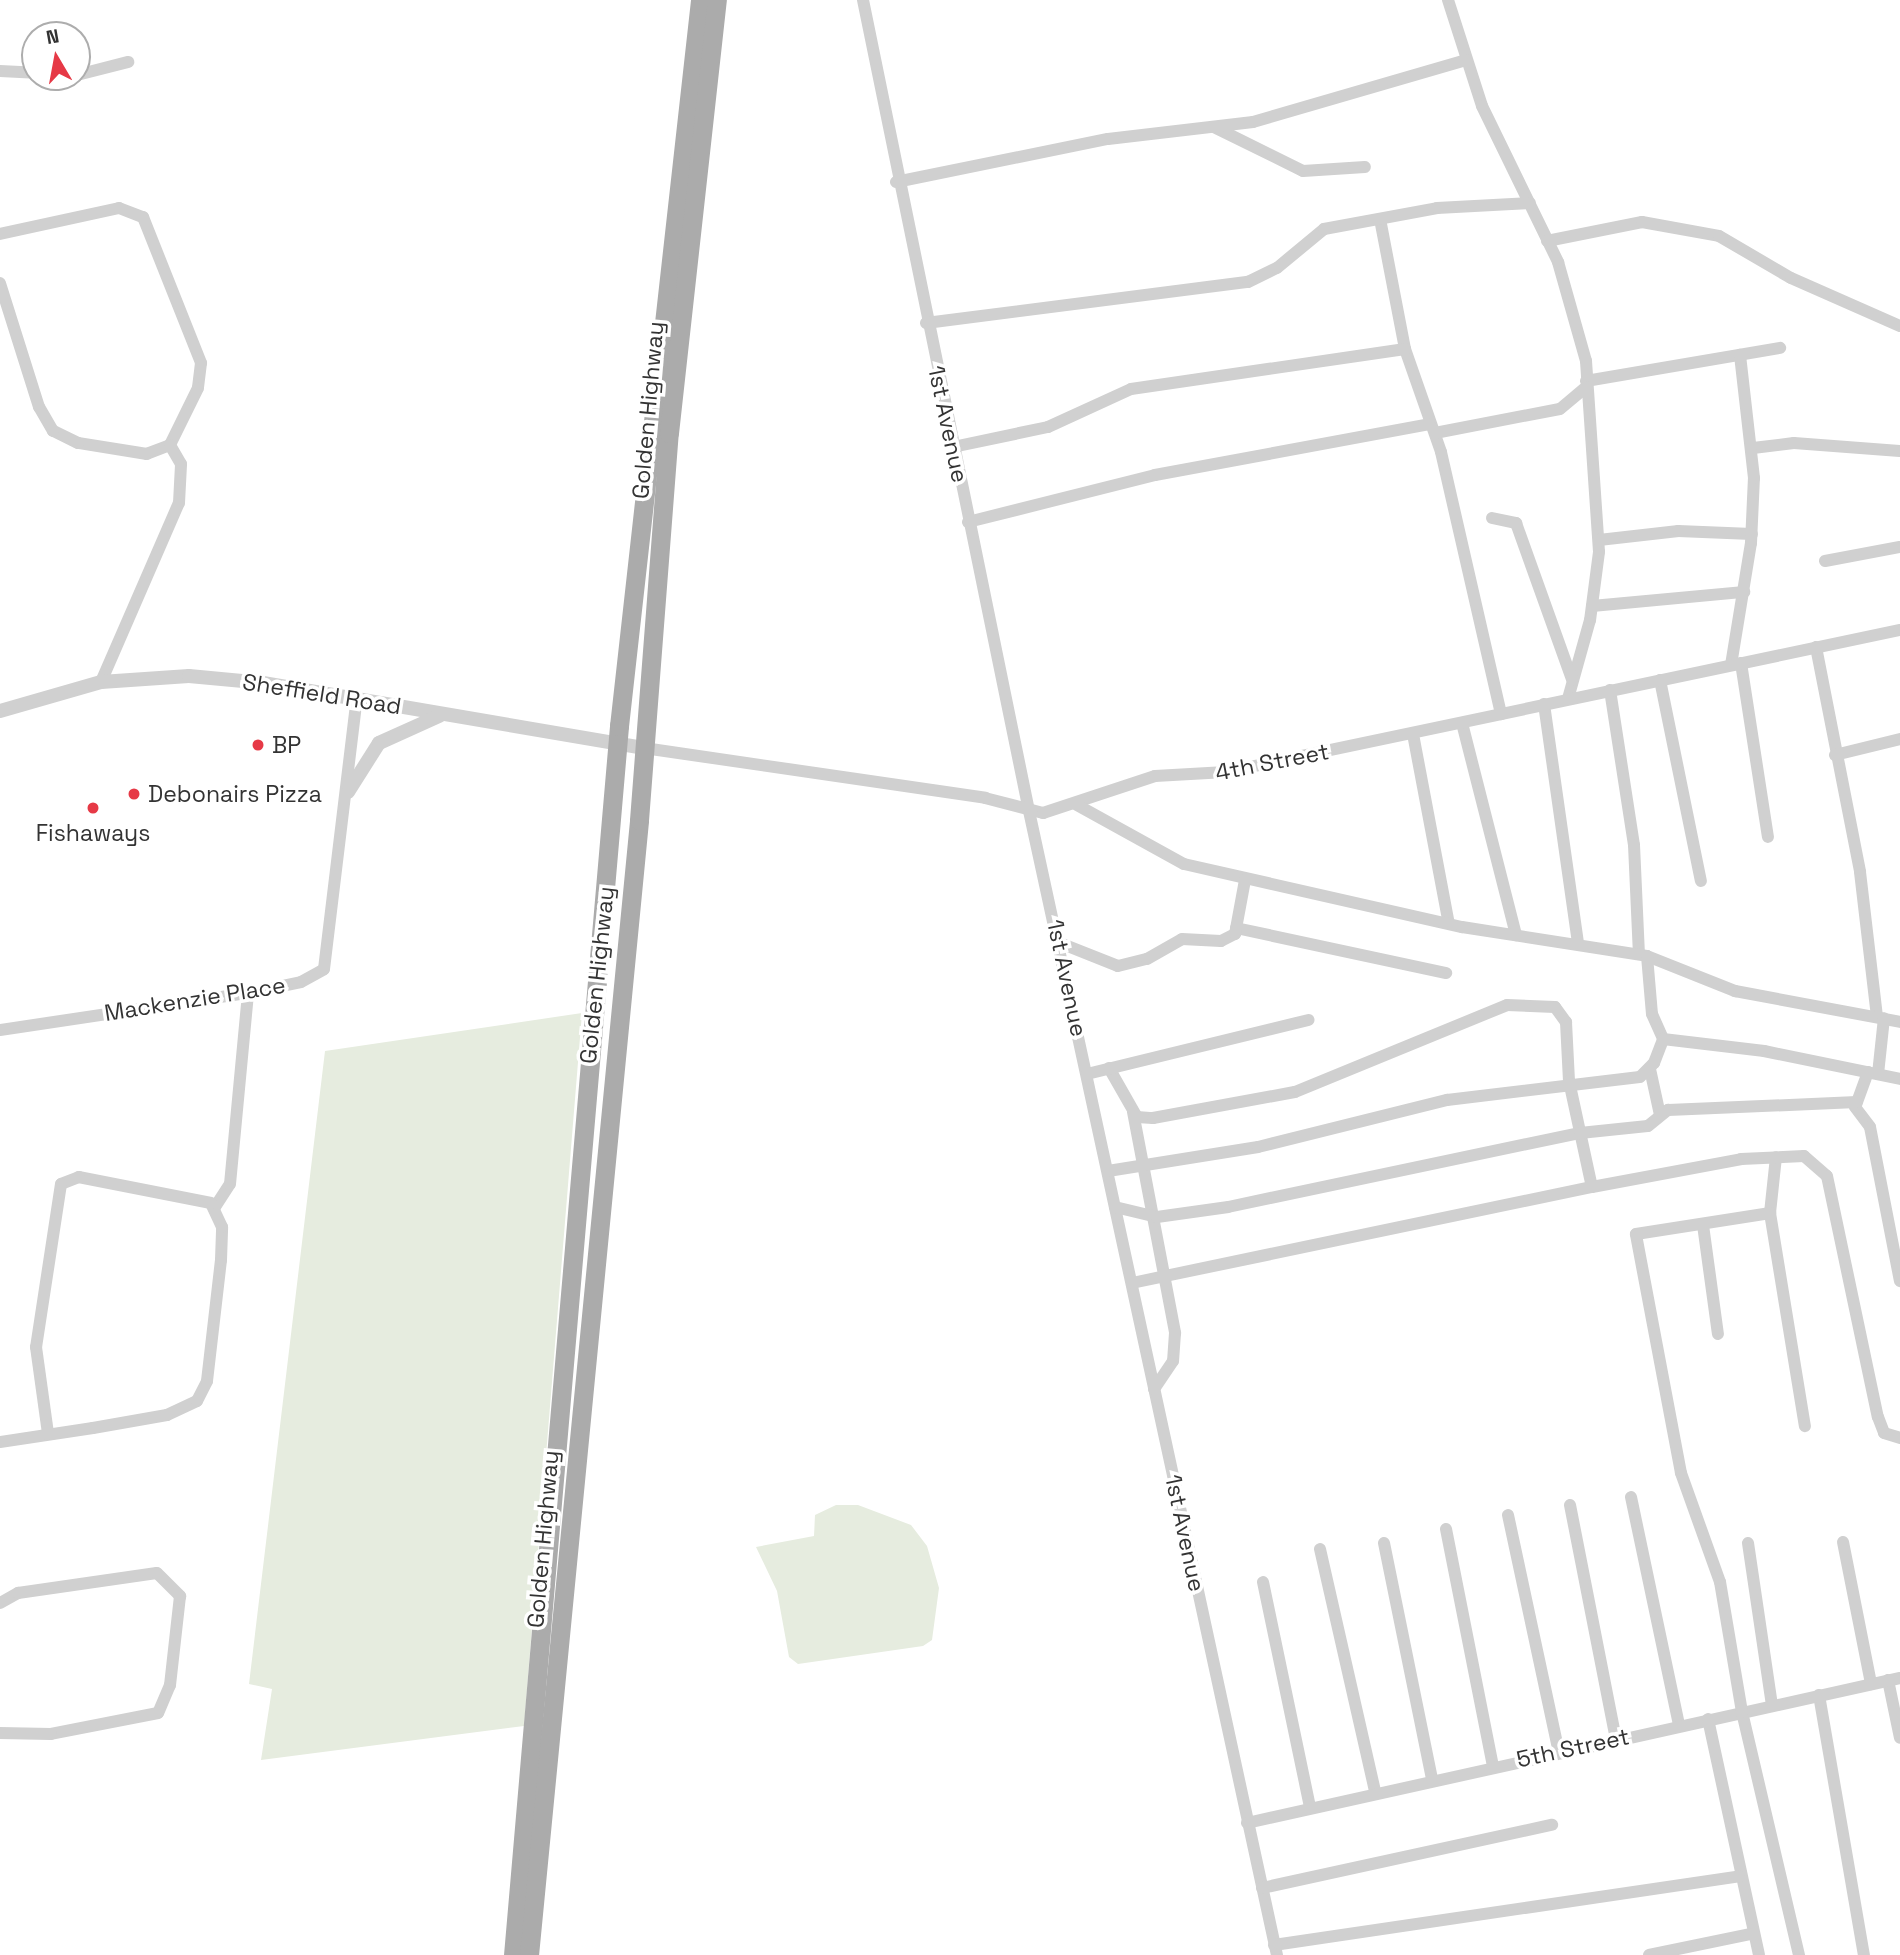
<!DOCTYPE html>
<html>
<head>
<meta charset="utf-8">
<style>
  body { margin:0 }
  #map { position:relative; width:1900px; height:1955px; overflow:hidden; background:#fff; font-family:"Space Grotesk",sans-serif }
  div>[style] { position:absolute }
  .green>* { inset:0; background:#e6ecdf }
  .minor>* { height:12px; margin:-6px; padding:0 6px; transform-origin:6px; border-radius:6px; background:#d0d0d0 }
  .tertiary>* { height:14px; margin:-7px; padding:0 7px; transform-origin:7px; border-radius:7px; background:#d0d0d0 }
  .primary>* { height:19px; margin:-9.5px; padding:0 9.5px; transform-origin:9.5px; border-radius:9.5px; background:#ababab }
  .dots>* { width:19px; height:19px; translate:-50% -50%; box-sizing:border-box; border:4px solid #fff; border-radius:50% }
  span { translate:-50% -50%; white-space:nowrap; text-align:center; line-height:1.15; -webkit-text-stroke:7px #fff; paint-order:stroke }
  .street-label { font-size:23px; color:#333 }
  .poi-label { font-size:23px; color:#333 }
  .left { translate:0 -50%; text-align:left }
  .north { position:absolute; left:21px; top:21px; width:70px; height:70px; box-sizing:border-box; background:#fff; border:2px solid #adadad; border-radius:50%; rotate:350deg; font-size:19px; font-weight:700; line-height:28px; text-align:center; color:#333 }
  .north::after { content:''; display:block; margin:auto; width:24px; height:32px; background:#e63946; clip-path:polygon(50% 0,100% 100%,50% 72%,0 100%) }
</style>
</head>
<body>
<div id="map">
  <div class="green">
    <i style="clip-path:polygon(582px 1013px,524px 1726px,261px 1760px,272px 1689px,249px 1684px,325px 1051px)"></i>
    <i style="clip-path:polygon(836px 1505px,858px 1505px,911px 1525px,927px 1546px,939px 1588px,932px 1640px,923px 1646px,798px 1664px,789px 1657px,777px 1591px,756px 1547px,814px 1536px,815px 1515px)"></i>
  </div>
  <div class="minor">
    <i style="left:863px;top:0;width:828px;rotate:78.43deg"></i>
    <i style="left:1029px;top:811px;width:1171px;rotate:77.77deg"></i>
    <i style="left:1448px;top:0;width:111px;rotate:72.2deg"></i>
    <i style="left:1482px;top:106px;width:174px;rotate:64deg"></i>
    <i style="left:1558px;top:262px;width:103px;rotate:74.2deg"></i>
    <i style="left:1586px;top:361px;width:191px;rotate:86.1deg"></i>
    <i style="left:1599px;top:552px;width:69px;rotate:97.5deg"></i>
    <i style="left:1590px;top:620px;width:82px;rotate:105.6deg"></i>
    <i style="left:0;top:71px;width:35px;rotate:3deg"></i>
    <i style="left:77px;top:75px;width:53px;rotate:-14.3deg"></i>
    <i style="left:1214px;top:127px;width:99px;rotate:26.3deg"></i>
    <i style="left:1303px;top:171px;width:62px;rotate:-3.7deg"></i>
    <i style="left:896px;top:182px;width:216px;rotate:-11.5deg"></i>
    <i style="left:1108px;top:139px;width:146px;rotate:-6.7deg"></i>
    <i style="left:1253px;top:122px;width:222px;rotate:-16.2deg"></i>
    <i style="left:1380px;top:219px;width:132px;rotate:79.1deg"></i>
    <i style="left:1405px;top:349px;width:109px;rotate:70.7deg"></i>
    <i style="left:1441px;top:452px;width:269px;rotate:77.1deg"></i>
    <i style="left:0;top:234px;width:122px;rotate:-12.3deg"></i>
    <i style="left:119px;top:208px;width:26px;rotate:21deg"></i>
    <i style="left:143px;top:217px;width:157px;rotate:68.3deg"></i>
    <i style="left:201px;top:363px;width:25px;rotate:97deg"></i>
    <i style="left:198px;top:388px;width:64px;rotate:116.2deg"></i>
    <i style="left:170px;top:445px;width:25px;rotate:159deg"></i>
    <i style="left:147px;top:454px;width:70px;rotate:-170.9deg"></i>
    <i style="left:78px;top:443px;width:28px;rotate:-154deg"></i>
    <i style="left:53px;top:431px;width:28px;rotate:-120deg"></i>
    <i style="left:39px;top:407px;width:130px;rotate:-107.5deg"></i>
    <i style="left:1547px;top:241px;width:97px;rotate:-11.3deg"></i>
    <i style="left:1642px;top:222px;width:78px;rotate:10.3deg"></i>
    <i style="left:1719px;top:236px;width:83px;rotate:30.3deg"></i>
    <i style="left:1791px;top:278px;width:119px;rotate:23.8deg"></i>
    <i style="left:926px;top:323px;width:325px;rotate:-7.3deg"></i>
    <i style="left:1248px;top:282px;width:32px;rotate:-26deg"></i>
    <i style="left:1277px;top:268px;width:61px;rotate:-39.7deg"></i>
    <i style="left:1324px;top:229px;width:115px;rotate:-10.5deg"></i>
    <i style="left:1437px;top:208px;width:93px;rotate:-3.1deg"></i>
    <i style="left:1586px;top:381px;width:197px;rotate:-9.7deg"></i>
    <i style="left:1435px;top:433px;width:127px;rotate:-10.9deg"></i>
    <i style="left:1560px;top:409px;width:34px;rotate:-40deg"></i>
    <i style="left:953px;top:447px;width:97px;rotate:-11.9deg"></i>
    <i style="left:1048px;top:427px;width:91px;rotate:-24.6deg"></i>
    <i style="left:1131px;top:389px;width:277px;rotate:-8.3deg"></i>
    <i style="left:1753px;top:448px;width:41px;rotate:-7deg"></i>
    <i style="left:1794px;top:443px;width:106px;rotate:4.3deg"></i>
    <i style="left:1492px;top:518px;width:25px;rotate:12deg"></i>
    <i style="left:1516px;top:523px;width:166px;rotate:70.3deg"></i>
    <i style="left:968px;top:522px;width:193px;rotate:-14.1deg"></i>
    <i style="left:1155px;top:475px;width:279px;rotate:-10.5deg"></i>
    <i style="left:1599px;top:540px;width:80px;rotate:-6.5deg"></i>
    <i style="left:1678px;top:531px;width:74px;rotate:2.3deg"></i>
    <i style="left:1825px;top:561px;width:76px;rotate:-10.6deg"></i>
    <i style="left:1592px;top:606px;width:153px;rotate:-5.3deg"></i>
    <i style="left:1816px;top:647px;width:229px;rotate:78.9deg"></i>
    <i style="left:1860px;top:872px;width:146px;rotate:83.3deg"></i>
    <i style="left:1741px;top:663px;width:176px;rotate:81.2deg"></i>
    <i style="left:1731px;top:665px;width:124px;rotate:-80.7deg"></i>
    <i style="left:1751px;top:543px;width:65px;rotate:-87.4deg"></i>
    <i style="left:1754px;top:478px;width:124px;rotate:-96.5deg"></i>
    <i style="left:1660px;top:680px;width:205px;rotate:78.5deg"></i>
    <i style="left:101px;top:682px;width:195px;rotate:-66.5deg"></i>
    <i style="left:179px;top:503px;width:39px;rotate:-87deg"></i>
    <i style="left:181px;top:464px;width:22px;rotate:-120deg"></i>
    <i style="left:1610px;top:690px;width:157px;rotate:81.2deg"></i>
    <i style="left:1634px;top:845px;width:109px;rotate:87.4deg"></i>
    <i style="left:1544px;top:704px;width:242px;rotate:81.9deg"></i>
    <i style="left:1462px;top:723px;width:219px;rotate:75.7deg"></i>
    <i style="left:1413px;top:734px;width:193px;rotate:79.3deg"></i>
    <i style="left:644px;top:748px;width:345px;rotate:8.3deg"></i>
    <i style="left:985px;top:798px;width:60px;rotate:14.5deg"></i>
    <i style="left:1043px;top:813px;width:118px;rotate:-18.3deg"></i>
    <i style="left:1155px;top:776px;width:71px;rotate:-3.2deg"></i>
    <i style="left:1226px;top:772px;width:689px;rotate:-11.9deg"></i>
    <i style="left:1835px;top:755px;width:67px;rotate:-13.8deg"></i>
    <i style="left:1077px;top:805px;width:122px;rotate:28.9deg"></i>
    <i style="left:1184px;top:864px;width:285px;rotate:12.8deg"></i>
    <i style="left:1462px;top:927px;width:187px;rotate:8.9deg"></i>
    <i style="left:1647px;top:956px;width:95px;rotate:21.7deg"></i>
    <i style="left:1735px;top:991px;width:168px;rotate:10.6deg"></i>
    <i style="left:1236px;top:928px;width:215px;rotate:12.1deg"></i>
    <i style="left:1060px;top:943px;width:62px;rotate:21.6deg"></i>
    <i style="left:1118px;top:966px;width:30px;rotate:-14deg"></i>
    <i style="left:1147px;top:959px;width:40px;rotate:-29.7deg"></i>
    <i style="left:1182px;top:939px;width:39px;rotate:3deg"></i>
    <i style="left:1221px;top:941px;width:16px;rotate:-27deg"></i>
    <i style="left:1235px;top:934px;width:55px;rotate:-79.5deg"></i>
    <i style="left:1647px;top:956px;width:58px;rotate:85.1deg"></i>
    <i style="left:1652px;top:1014px;width:27px;rotate:66deg"></i>
    <i style="left:1663px;top:1039px;width:102px;rotate:6.8deg"></i>
    <i style="left:1764px;top:1051px;width:139px;rotate:11.6deg"></i>
    <i style="left:0;top:1030px;width:251px;rotate:-8.5deg"></i>
    <i style="left:248px;top:993px;width:54px;rotate:-11.7deg"></i>
    <i style="left:301px;top:982px;width:26px;rotate:-29deg"></i>
    <i style="left:324px;top:969px;width:273px;rotate:-83.1deg"></i>
    <i style="left:1109px;top:1068px;width:56px;rotate:60.3deg"></i>
    <i style="left:1137px;top:1117px;width:16px;rotate:4deg"></i>
    <i style="left:1153px;top:1118px;width:144px;rotate:-10.4deg"></i>
    <i style="left:1295px;top:1092px;width:229px;rotate:-22.3deg"></i>
    <i style="left:1507px;top:1005px;width:48px;rotate:2.4deg"></i>
    <i style="left:1555px;top:1007px;width:19px;rotate:54deg"></i>
    <i style="left:1566px;top:1022px;width:59px;rotate:87.1deg"></i>
    <i style="left:1569px;top:1081px;width:108px;rotate:77.8deg"></i>
    <i style="left:1650px;top:1069px;width:47px;rotate:77.7deg"></i>
    <i style="left:1868px;top:1072px;width:37px;rotate:110deg"></i>
    <i style="left:1855px;top:1107px;width:25px;rotate:53deg"></i>
    <i style="left:1870px;top:1127px;width:157px;rotate:79deg"></i>
    <i style="left:1087px;top:1074px;width:228px;rotate:-13.7deg"></i>
    <i style="left:1878px;top:1074px;width:56px;rotate:-83.9deg"></i>
    <i style="left:1133px;top:1112px;width:225px;rotate:79.2deg"></i>
    <i style="left:1175px;top:1333px;width:28px;rotate:94deg"></i>
    <i style="left:1173px;top:1361px;width:34px;rotate:124deg"></i>
    <i style="left:1108px;top:1171px;width:152px;rotate:-9.1deg"></i>
    <i style="left:1258px;top:1147px;width:195px;rotate:-14deg"></i>
    <i style="left:1447px;top:1100px;width:194px;rotate:-6.8deg"></i>
    <i style="left:1640px;top:1077px;width:20px;rotate:-45deg"></i>
    <i style="left:1654px;top:1063px;width:26px;rotate:-69deg"></i>
    <i style="left:215px;top:1207px;width:27px;rotate:-57deg"></i>
    <i style="left:230px;top:1184px;width:192px;rotate:-84.6deg"></i>
    <i style="left:1115px;top:1207px;width:43px;rotate:13.4deg"></i>
    <i style="left:1157px;top:1217px;width:72px;rotate:-8deg"></i>
    <i style="left:1228px;top:1207px;width:360px;rotate:-11.9deg"></i>
    <i style="left:1580px;top:1133px;width:68px;rotate:-5.9deg"></i>
    <i style="left:1648px;top:1126px;width:26px;rotate:-39deg"></i>
    <i style="left:1668px;top:1110px;width:189px;rotate:-2.4deg"></i>
    <i style="left:1770px;top:1213px;width:56px;rotate:-83.9deg"></i>
    <i style="left:1703px;top:1225px;width:110px;rotate:82.2deg"></i>
    <i style="left:1132px;top:1283px;width:470px;rotate:-11.8deg"></i>
    <i style="left:1592px;top:1187px;width:152px;rotate:-10.6deg"></i>
    <i style="left:1741px;top:1159px;width:63px;rotate:-2.7deg"></i>
    <i style="left:1804px;top:1156px;width:30px;rotate:41deg"></i>
    <i style="left:1827px;top:1176px;width:246px;rotate:78.1deg"></i>
    <i style="left:1878px;top:1417px;width:17px;rotate:69deg"></i>
    <i style="left:1884px;top:1433px;width:17px;rotate:17deg"></i>
    <i style="left:0;top:1442px;width:94px;rotate:-8.6deg"></i>
    <i style="left:93px;top:1428px;width:75px;rotate:-10deg"></i>
    <i style="left:167px;top:1415px;width:33px;rotate:-25deg"></i>
    <i style="left:197px;top:1401px;width:22px;rotate:-63deg"></i>
    <i style="left:207px;top:1381px;width:122px;rotate:-83.4deg"></i>
    <i style="left:221px;top:1260px;width:33px;rotate:-88deg"></i>
    <i style="left:222px;top:1227px;width:26px;rotate:-115deg"></i>
    <i style="left:211px;top:1203px;width:135px;rotate:-168.9deg"></i>
    <i style="left:79px;top:1177px;width:19px;rotate:159deg"></i>
    <i style="left:61px;top:1184px;width:165px;rotate:98.7deg"></i>
    <i style="left:36px;top:1347px;width:88px;rotate:82.1deg"></i>
    <i style="left:1631px;top:1497px;width:233px;rotate:78.1deg"></i>
    <i style="left:1570px;top:1505px;width:238px;rotate:78.9deg"></i>
    <i style="left:1508px;top:1515px;width:242px;rotate:77.9deg"></i>
    <i style="left:1446px;top:1529px;width:242px;rotate:78.8deg"></i>
    <i style="left:1843px;top:1542px;width:145px;rotate:78.8deg"></i>
    <i style="left:1384px;top:1543px;width:241px;rotate:78.5deg"></i>
    <i style="left:1748px;top:1543px;width:164px;rotate:81.6deg"></i>
    <i style="left:1320px;top:1549px;width:249px;rotate:77.2deg"></i>
    <i style="left:1263px;top:1582px;width:229px;rotate:78.2deg"></i>
    <i style="left:0;top:1603px;width:21px;rotate:-29deg"></i>
    <i style="left:18px;top:1593px;width:140px;rotate:-8.2deg"></i>
    <i style="left:157px;top:1573px;width:33px;rotate:45deg"></i>
    <i style="left:180px;top:1596px;width:90px;rotate:96.4deg"></i>
    <i style="left:170px;top:1685px;width:30px;rotate:113deg"></i>
    <i style="left:158px;top:1713px;width:109px;rotate:168.9deg"></i>
    <i style="left:51px;top:1734px;width:51px;rotate:-178.9deg"></i>
    <i style="left:1888px;top:1680px;width:59px;rotate:78.3deg"></i>
    <i style="left:1819px;top:1695px;width:264px;rotate:80.2deg"></i>
    <i style="left:1708px;top:1719px;width:241px;rotate:77.8deg"></i>
    <i style="left:1247px;top:1823px;width:669px;rotate:-12.52deg"></i>
    <i style="left:1262px;top:1888px;width:297px;rotate:-12.3deg"></i>
    <i style="left:1274px;top:1945px;width:470px;rotate:-8.4deg"></i>
    <i style="left:1649px;top:1955px;width:103px;rotate:-11.7deg"></i>
    <i style="left:1799px;top:1955px;width:250px;rotate:-103.2deg"></i>
    <i style="left:1742px;top:1712px;width:132px;rotate:-99.6deg"></i>
    <i style="left:1720px;top:1582px;width:116px;rotate:-109.7deg"></i>
    <i style="left:1681px;top:1473px;width:243px;rotate:-100.7deg"></i>
    <i style="left:1636px;top:1234px;width:136px;rotate:-8.9deg"></i>
    <i style="left:1770px;top:1213px;width:216px;rotate:80.7deg"></i>
  </div>
  <div class="tertiary">
    <i style="left:0;top:711px;width:105px;rotate:-16deg"></i>
    <i style="left:101px;top:682px;width:88px;rotate:-3.9deg"></i>
    <i style="left:189px;top:676px;width:74px;rotate:5.4deg"></i>
    <i style="left:263px;top:683px;width:387px;rotate:9.7deg"></i>
    <i style="left:348px;top:792px;width:58px;rotate:-57.7deg"></i>
    <i style="left:379px;top:743px;width:66px;rotate:-24.2deg"></i>
  </div>
  <div class="primary">
    <i style="left:513px;top:1955px;width:1234px;rotate:-85.07deg"></i>
    <i style="left:619px;top:726px;width:731px;rotate:-83.63deg"></i>
    <i style="left:529px;top:1955px;width:1140px;rotate:-84.46deg"></i>
    <i style="left:639px;top:820px;width:388px;rotate:-85.6deg"></i>
    <i style="left:669px;top:433px;width:436px;rotate:-83.7deg"></i>
  </div>
  <div class="dots">
    <i style="left:258px;top:745px;background:#e63946"></i>
    <i style="left:134px;top:794px;background:#e63946"></i>
    <i style="left:93px;top:808px;background:#e63946"></i>
  </div>
  <div class="street-label">
    <span style="left:648px;top:410px;rotate:-85deg">Golden Highway</span>
    <span style="left:948px;top:424px;rotate:78deg">1st Avenue</span>
    <span style="left:322px;top:694px;rotate:9deg">Sheffield Road</span>
    <span style="left:1272px;top:762px;rotate:-11deg">4th Street</span>
    <span style="left:597px;top:975px;rotate:-84deg">Golden Highway</span>
    <span style="left:1067px;top:978px;rotate:78deg">1st Avenue</span>
    <span style="left:195px;top:999px;rotate:-9deg">Mackenzie Place</span>
    <span style="left:1185px;top:1533px;rotate:78deg">1st Avenue</span>
    <span style="left:543px;top:1539px;rotate:-85deg">Golden Highway</span>
    <span style="left:1573px;top:1748px;rotate:-12deg">5th Street</span>
  </div>
  <div class="poi-label">
    <span class="left" style="left:272px;top:745px">BP</span>
    <span class="left" style="left:148px;top:794px">Debonairs Pizza</span>
    <span style="left:93px;top:833px">Fishaways</span>
  </div>
  <div class="north">N</div>
</div>
</body>
</html>
